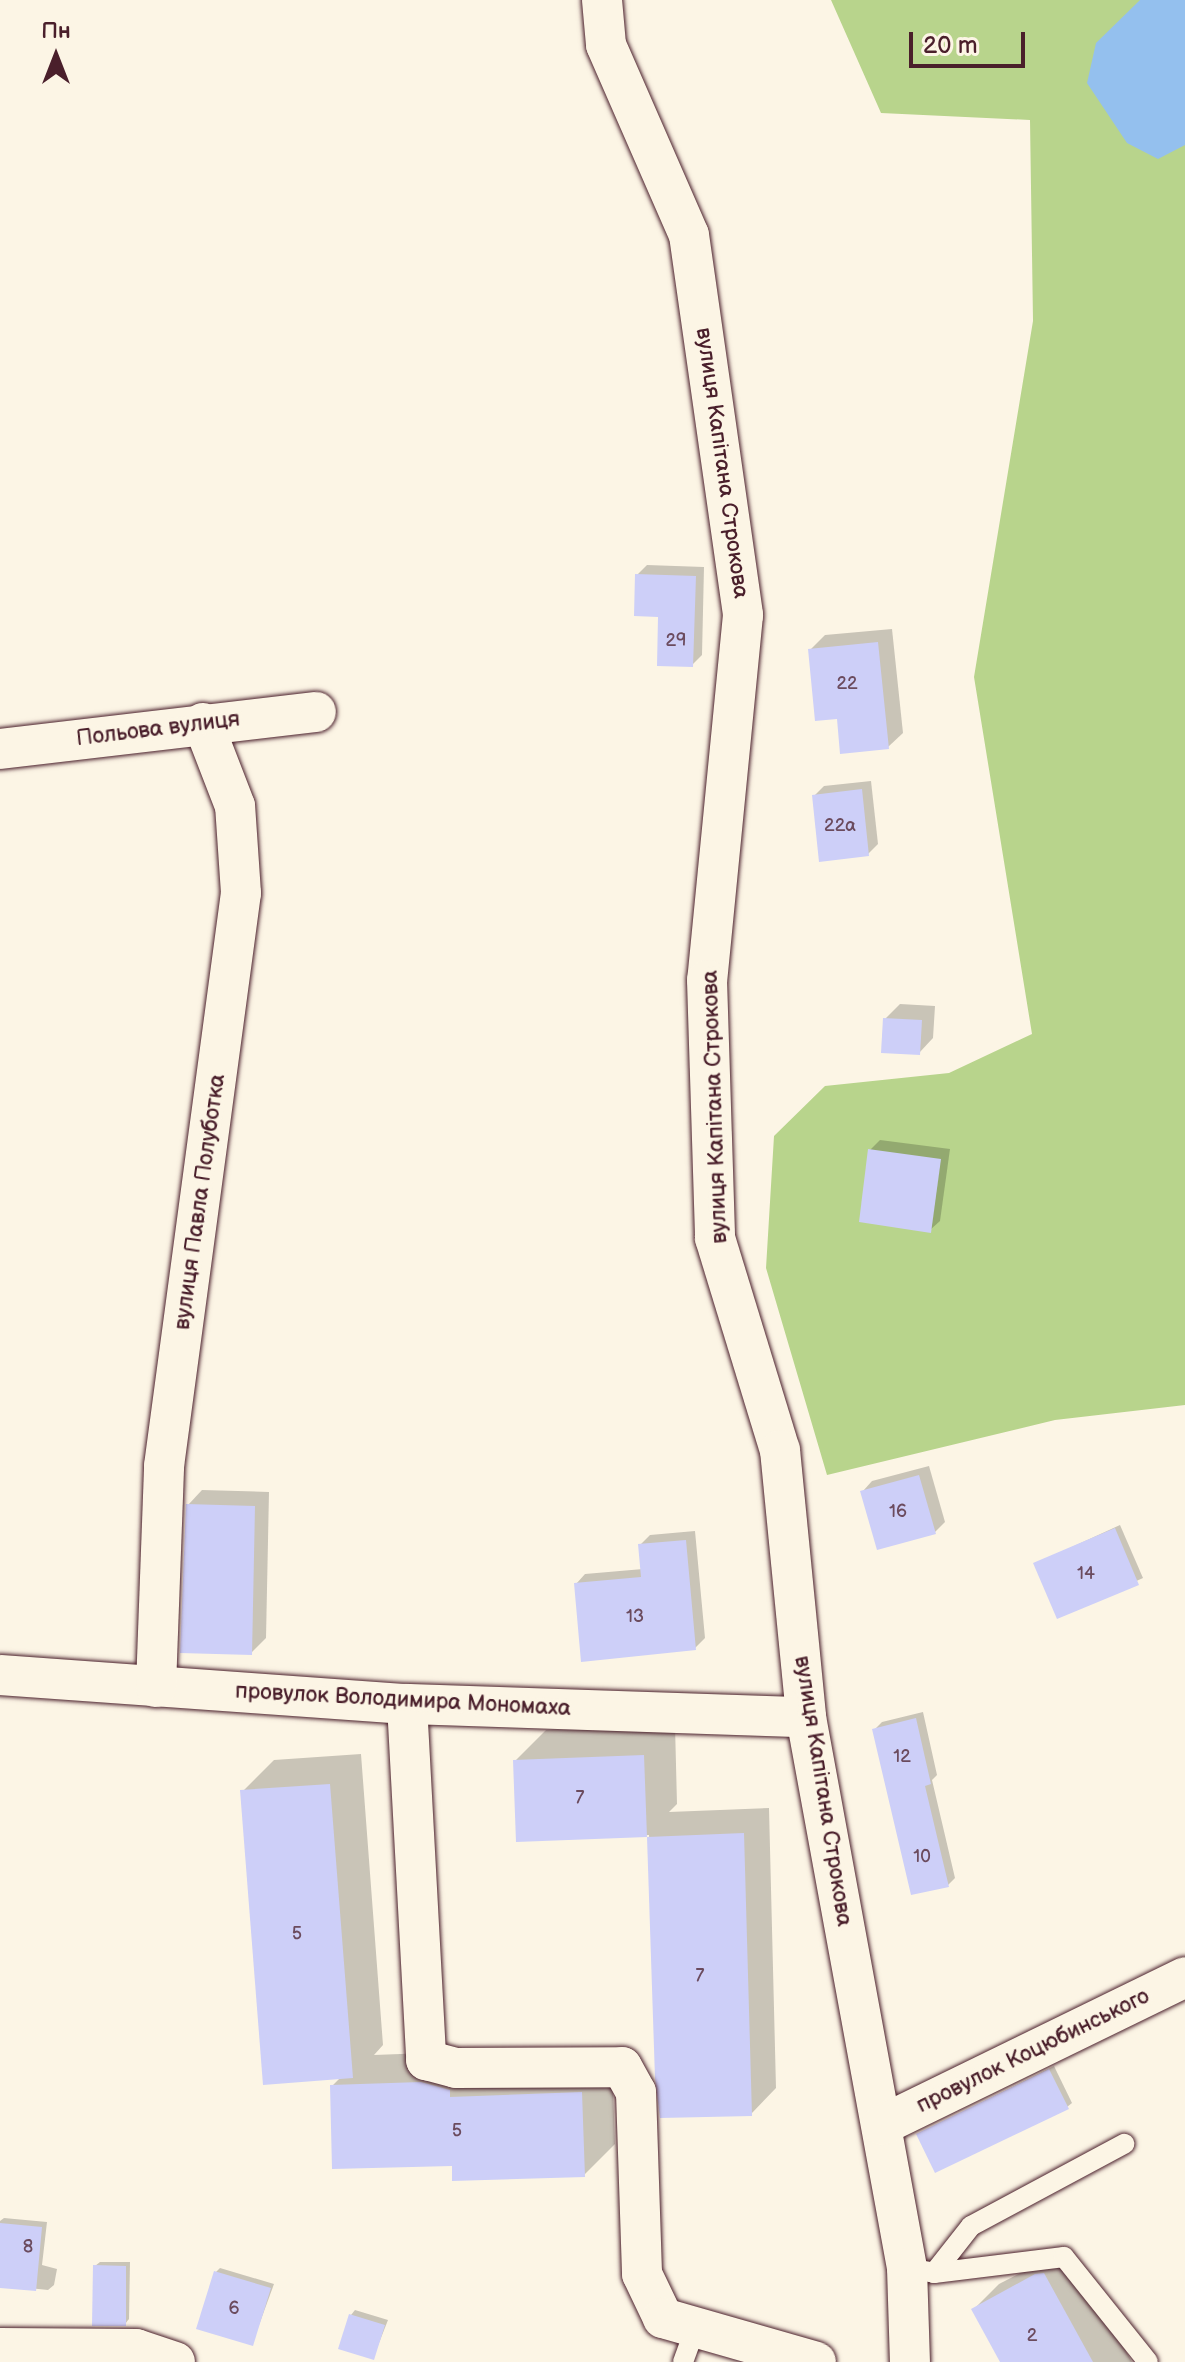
<!DOCTYPE html>
<html>
<head>
<meta charset="utf-8">
<style>
  body { margin:0 }
  #map { position:relative; width:1185px; height:2362px; overflow:hidden; background:#fcf5e5; font-family:"Balsamiq Sans",sans-serif }
  div>[style] { position:absolute }
  .green>* { inset:0; background:#b8d48c }
  .water>* { inset:0; background:#94c0ee }
  .shadow>* { inset:0; background:#0003 }
  .building>* { inset:0; background:#cdcff8 }
  .roads { filter:drop-shadow(0 0 2px #4a1f2b) drop-shadow(0 0 2px #4a1f2b) }
  .service>* { height:20px; margin:-10px; padding:0 10px; transform-origin:10px; border-radius:10px; background:#fcf5e5 }
  .minor>* { height:40px; margin:-20px; padding:0 20px; transform-origin:20px; border-radius:20px; background:#fcf5e5 }
  span { translate:-50% -50%; white-space:nowrap; text-align:center; line-height:1.15; -webkit-text-stroke:8px #fcf5e5; paint-order:stroke }
  .number-label { font-size:18px; color:#6b4b5e }
  .number-label span { -webkit-text-stroke-width:0 }
  .street-label { font-size:22px; color:#4a1f2b }
  .north { position:absolute; left:16px; top:16px; width:80px; height:80px; -webkit-text-stroke:6px #fcf5e5; paint-order:stroke; rotate:0deg; font-size:22px; font-weight:700; line-height:32px; text-align:center; color:#4a1f2b }
  .north::after { content:''; display:block; margin:auto; width:28px; height:36px; background:#4a1f2b; clip-path:polygon(50% 0,100% 100%,50% 72%,0 100%) }
  .scale { position:absolute; left:909px; top:32px; width:116px; height:36px; box-sizing:border-box; border:4px solid #4a1f2b; border-top:0; padding-left:10px; font-size:24px; line-height:28px; white-space:nowrap; color:#4a1f2b; -webkit-text-stroke:6px #fcf5e5; paint-order:stroke }
</style>
</head>
<body>
<div id="map">
  <div class="green">
    <i style="clip-path:polygon(831px 0,1185px 0,1185px 1405px,1055px 1420px,827px 1475px,766px 1268px,774px 1136px,825px 1086px,949px 1073px,1032px 1034px,974px 677px,1033px 321px,1030px 120px,881px 113px)"></i>
  </div>
  <div class="water">
    <i style="clip-path:polygon(1140px 0,1185px 0,1185px 145px,1158px 159px,1127px 143px,1087px 83px,1096px 43px)"></i>
  </div>
  <div class="shadow">
    <i style="clip-path:polygon(647px 565px,704px 567px,702px 655px,692px 665px,637px 575px)"></i>
    <i style="clip-path:polygon(892px 629px,903px 733px,888px 747px,838px 717px,810px 650px,825px 635px)"></i>
    <i style="clip-path:polygon(871px 781px,878px 844px,868px 854px,814px 796px,824px 786px)"></i>
    <i style="clip-path:polygon(900px 1004px,935px 1006px,933px 1038px,919px 1053px,885px 1019px)"></i>
    <i style="clip-path:polygon(880px 1140px,950px 1149px,940px 1221px,930px 1230px,870px 1150px)"></i>
    <i style="clip-path:polygon(929px 1466px,945px 1522px,935px 1532px,863px 1491px,872px 1481px)"></i>
    <i style="clip-path:polygon(202px 1490px,269px 1492px,266px 1638px,251px 1653px,188px 1505px)"></i>
    <i style="clip-path:polygon(1120px 1525px,1143px 1578px,1058px 1617px,1035px 1564px)"></i>
    <i style="clip-path:polygon(695px 1531px,705px 1638px,695px 1648px,576px 1584px,585px 1574px,643px 1569px,640px 1545px,650px 1535px)"></i>
    <i style="clip-path:polygon(923px 1712px,937px 1775px,932px 1780px,955px 1878px,948px 1885px,875px 1729px,882px 1722px)"></i>
    <i style="clip-path:polygon(675px 1725px,677px 1804px,669px 1812px,769px 1808px,776px 2088px,751px 2114px,657px 2078px,649px 1835px,518px 1840px,515px 1761px,546px 1730px)"></i>
    <i style="clip-path:polygon(361px 1754px,383px 2045px,374px 2055px,453px 2052px,612px 2062px,615px 2144px,584px 2175px,454px 2163px,332px 2086px,341px 2077px,243px 1791px,274px 1760px)"></i>
    <i style="clip-path:polygon(1054px 2066px,1072px 2103px,1067px 2107px,919px 2134px)"></i>
    <i style="clip-path:polygon(4px 2218px,47px 2222px,42px 2265px,57px 2269px,54px 2285px,48px 2290px,0 2285px,0 2221px)"></i>
    <i style="clip-path:polygon(1069px 2248px,1132px 2362px,1002px 2362px,973px 2310px,999px 2284px)"></i>
    <i style="clip-path:polygon(100px 2262px,130px 2262px,129px 2319px,125px 2324px,95px 2266px)"></i>
    <i style="clip-path:polygon(220px 2268px,274px 2284px,252px 2344px,216px 2272px)"></i>
    <i style="clip-path:polygon(355px 2310px,388px 2320px,373px 2358px,351px 2315px)"></i>
  </div>
  <div class="building">
    <i style="clip-path:polygon(635px 574px,696px 576px,693px 667px,657px 666px,658px 617px,634px 616px)"></i>
    <i style="clip-path:polygon(878px 642px,889px 749px,840px 754px,837px 719px,815px 721px,808px 649px)"></i>
    <i style="clip-path:polygon(862px 789px,869px 856px,819px 862px,812px 795px)"></i>
    <i style="clip-path:polygon(883px 1018px,922px 1020px,920px 1055px,881px 1053px)"></i>
    <i style="clip-path:polygon(868px 1149px,941px 1159px,931px 1233px,859px 1222px)"></i>
    <i style="clip-path:polygon(919px 1475px,936px 1534px,877px 1550px,860px 1491px)"></i>
    <i style="clip-path:polygon(186px 1504px,255px 1506px,252px 1655px,180px 1653px)"></i>
    <i style="clip-path:polygon(1115px 1528px,1139px 1585px,1057px 1619px,1033px 1563px)"></i>
    <i style="clip-path:polygon(686px 1540px,696px 1650px,581px 1662px,574px 1583px,641px 1577px,638px 1544px)"></i>
    <i style="clip-path:polygon(916px 1718px,931px 1784px,925px 1786px,949px 1887px,911px 1895px,872px 1729px)"></i>
    <i style="clip-path:polygon(644px 1755px,647px 1837px,516px 1842px,513px 1760px)"></i>
    <i style="clip-path:polygon(330px 1784px,353px 2078px,263px 2085px,240px 1790px)"></i>
    <i style="clip-path:polygon(744px 1833px,752px 2116px,660px 2118px,655px 2078px,647px 1837px)"></i>
    <i style="clip-path:polygon(1049px 2069px,1069px 2109px,935px 2173px,916px 2134px)"></i>
    <i style="clip-path:polygon(421px 2082px,450px 2090px,450px 2097px,582px 2092px,585px 2177px,452px 2181px,452px 2166px,332px 2169px,330px 2085px)"></i>
    <i style="clip-path:polygon(0 2223px,42px 2227px,36px 2291px,0 2288px)"></i>
    <i style="clip-path:polygon(93px 2265px,126px 2266px,126px 2326px,92px 2326px)"></i>
    <i style="clip-path:polygon(214px 2271px,271px 2288px,253px 2346px,196px 2329px)"></i>
    <i style="clip-path:polygon(1044px 2273px,1093px 2362px,1000px 2362px,971px 2309px,1035px 2274px)"></i>
    <i style="clip-path:polygon(349px 2314px,385px 2325px,374px 2360px,338px 2349px)"></i>
  </div>
  <div class="roads">
    <div class="service">
      <i style="left:907px;top:2268px;width:27px;rotate:10deg"></i>
      <i style="left:934px;top:2273px;width:131px;rotate:-7deg"></i>
      <i style="left:1064px;top:2257px;width:134px;rotate:51.3deg"></i>
      <i style="left:934px;top:2273px;width:60px;rotate:-51.8deg"></i>
      <i style="left:971px;top:2226px;width:174px;rotate:-28.2deg"></i>
      <i style="left:683px;top:2362px;width:37px;rotate:-70deg"></i>
    </div>
    <div class="minor">
      <i style="left:602px;top:0;width:45px;rotate:84.9deg"></i>
      <i style="left:606px;top:45px;width:207px;rotate:66.4deg"></i>
      <i style="left:689px;top:235px;width:384px;rotate:81.9deg"></i>
      <i style="left:743px;top:615px;width:367px;rotate:95.6deg"></i>
      <i style="left:707px;top:980px;width:258px;rotate:88.2deg"></i>
      <i style="left:715px;top:1238px;width:222px;rotate:73deg"></i>
      <i style="left:780px;top:1450px;width:268px;rotate:84.4deg"></i>
      <i style="left:806px;top:1717px;width:560px;rotate:79.61deg"></i>
      <i style="left:907px;top:2268px;width:94px;rotate:88.2deg"></i>
      <i style="left:0;top:749px;width:318px;rotate:-6.7deg"></i>
      <i style="left:0;top:1675px;width:408px;rotate:4.1deg"></i>
      <i style="left:407px;top:1704px;width:399px;rotate:1.9deg"></i>
      <i style="left:156px;top:1687px;width:221px;rotate:-87.9deg"></i>
      <i style="left:164px;top:1466px;width:578px;rotate:-82.35deg"></i>
      <i style="left:241px;top:893px;width:87px;rotate:-93.9deg"></i>
      <i style="left:235px;top:806px;width:89px;rotate:-111.1deg"></i>
      <i style="left:407px;top:1704px;width:357px;rotate:86.9deg"></i>
      <i style="left:426px;top:2060px;width:31px;rotate:15deg"></i>
      <i style="left:456px;top:2068px;width:166px;rotate:-0.3deg"></i>
      <i style="left:622px;top:2067px;width:29px;rotate:61deg"></i>
      <i style="left:636px;top:2092px;width:182px;rotate:88.1deg"></i>
      <i style="left:642px;top:2274px;width:49px;rotate:64.5deg"></i>
      <i style="left:663px;top:2318px;width:159px;rotate:16deg"></i>
      <i style="left:882px;top:2125px;width:337px;rotate:-26deg"></i>
      <i style="left:0;top:2348px;width:136px;rotate:0.4deg"></i>
      <i style="left:136px;top:2349px;width:41px;rotate:18.4deg"></i>
    </div>
  </div>
  <div class="number-label">
    <span style="left:676px;top:641px">29</span>
    <span style="left:847px;top:684px">22</span>
    <span style="left:840px;top:826px">22а</span>
    <span style="left:898px;top:1512px">16</span>
    <span style="left:1086px;top:1574px">14</span>
    <span style="left:635px;top:1617px">13</span>
    <span style="left:902px;top:1757px">12</span>
    <span style="left:580px;top:1798px">7</span>
    <span style="left:922px;top:1857px">10</span>
    <span style="left:297px;top:1934px">5</span>
    <span style="left:700px;top:1976px">7</span>
    <span style="left:457px;top:2131px">5</span>
    <span style="left:28px;top:2247px">8</span>
    <span style="left:234px;top:2309px">6</span>
    <span style="left:1032px;top:2336px">2</span>
  </div>
  <div class="street-label">
    <span style="left:722px;top:463px;rotate:82deg">вулиця Капітана Строкова</span>
    <span style="left:158px;top:729px;rotate:-7deg">Польова вулиця</span>
    <span style="left:715px;top:1107px;rotate:-92deg">вулиця Капітана Строкова</span>
    <span style="left:200px;top:1202px;rotate:-82deg">вулиця Павла Полуботка</span>
    <span style="left:403px;top:1700px;rotate:3deg">провулок Володимира Мономаха</span>
    <span style="left:823px;top:1791px;rotate:81deg">вулиця Капітана Строкова</span>
    <span style="left:1033px;top:2051px;rotate:-26deg">провулок Коцюбинського</span>
  </div>
  <div class="north">Пн</div>
  <div class="scale">20 m</div>
</div>
</body>
</html>
